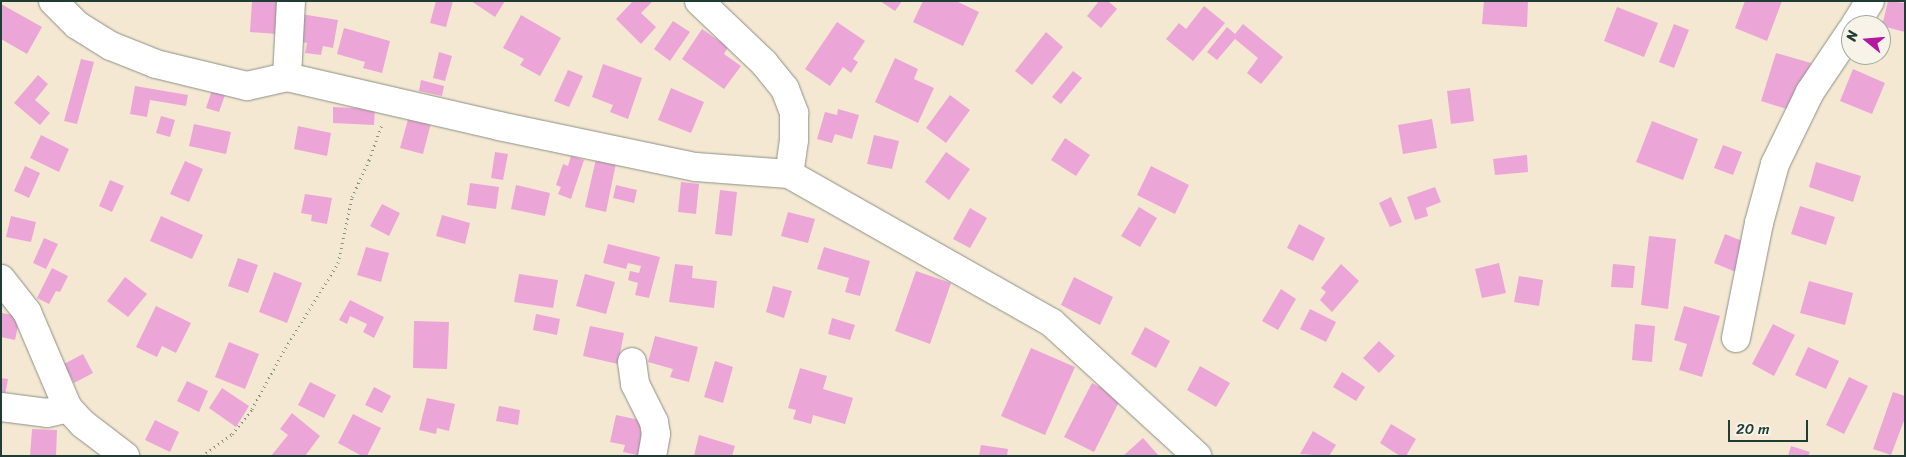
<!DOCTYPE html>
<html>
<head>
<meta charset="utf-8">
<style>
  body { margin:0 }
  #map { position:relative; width:1906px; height:457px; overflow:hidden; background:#f5e8d3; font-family:Sriracha,sans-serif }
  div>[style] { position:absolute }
  .building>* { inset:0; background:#eca5d7 }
  .path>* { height:3px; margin-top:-1.5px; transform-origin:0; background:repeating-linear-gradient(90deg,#8a9284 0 1px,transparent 0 5px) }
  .roads { filter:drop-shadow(0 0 1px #8a9284) drop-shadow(0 0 1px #8a9284) }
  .minor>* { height:28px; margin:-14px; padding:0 14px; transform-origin:14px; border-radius:14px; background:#fff }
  span { translate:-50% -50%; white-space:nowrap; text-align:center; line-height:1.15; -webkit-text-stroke:4.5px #f7f3e8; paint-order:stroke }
  .frame { position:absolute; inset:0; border:2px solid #1f3d34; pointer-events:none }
  .north { position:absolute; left:1841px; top:15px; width:50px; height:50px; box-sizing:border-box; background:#f7f3e8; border:1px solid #a1aaa0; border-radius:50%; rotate:287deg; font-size:14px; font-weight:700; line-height:20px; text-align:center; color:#1f3d34 }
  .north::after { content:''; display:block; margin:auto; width:18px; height:22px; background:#b5179e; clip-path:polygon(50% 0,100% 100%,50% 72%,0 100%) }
  .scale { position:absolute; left:1728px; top:420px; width:80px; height:22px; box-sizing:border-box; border:2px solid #1f3d34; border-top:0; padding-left:6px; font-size:15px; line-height:18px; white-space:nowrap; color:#1f3d34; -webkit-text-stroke:4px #f7f3e8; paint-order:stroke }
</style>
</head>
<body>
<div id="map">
  <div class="building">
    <i style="clip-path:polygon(252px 1px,280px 1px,277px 34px,250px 32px)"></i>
    <i style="clip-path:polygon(436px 1px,453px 1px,446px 27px,430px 23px)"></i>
    <i style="clip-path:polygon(471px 1px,505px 1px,495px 17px)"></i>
    <i style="clip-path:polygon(633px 1px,653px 1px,641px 13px,656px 27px,641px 44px,616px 19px)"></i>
    <i style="clip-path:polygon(880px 1px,902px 1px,895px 11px)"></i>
    <i style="clip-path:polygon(923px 1px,956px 1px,979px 12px,963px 46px,913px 22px)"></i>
    <i style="clip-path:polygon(1099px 1px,1108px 1px,1117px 9px,1101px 28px,1087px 16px)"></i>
    <i style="clip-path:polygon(1484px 1px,1528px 1px,1527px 27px,1482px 24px)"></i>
    <i style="clip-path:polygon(1745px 1px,1782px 1px,1767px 41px,1735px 28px)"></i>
    <i style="clip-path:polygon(1888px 1px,1905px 3px,1905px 32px,1882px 26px)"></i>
    <i style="clip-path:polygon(1px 4px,42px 27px,27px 54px,1px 39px)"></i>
    <i style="clip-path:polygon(1204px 6px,1225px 23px,1193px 61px,1166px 39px,1179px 23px,1186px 29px)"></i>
    <i style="clip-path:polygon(1617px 7px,1658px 23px,1644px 57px,1604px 41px)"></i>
    <i style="clip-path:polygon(301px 14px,338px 20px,333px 48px,323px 46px,321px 55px,305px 53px,307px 43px,297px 41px)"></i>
    <i style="clip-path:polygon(521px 15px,561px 38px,540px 76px,520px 65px,524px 59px,503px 48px)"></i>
    <i style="clip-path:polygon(673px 21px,690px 32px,670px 61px,654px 49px)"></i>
    <i style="clip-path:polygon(837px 22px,865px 41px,853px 59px,858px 62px,851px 73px,843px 67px,830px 86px,805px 69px)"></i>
    <i style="clip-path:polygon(1243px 24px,1283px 57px,1261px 84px,1247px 73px,1258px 58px,1235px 39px,1217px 60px,1207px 52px,1227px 27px,1235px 34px)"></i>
    <i style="clip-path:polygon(1674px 24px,1689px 30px,1674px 68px,1659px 62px)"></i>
    <i style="clip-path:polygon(344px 28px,390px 41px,382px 73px,363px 68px,365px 62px,337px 54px)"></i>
    <i style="clip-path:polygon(702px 29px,728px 47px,724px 54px,741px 66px,724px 89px,682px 59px)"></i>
    <i style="clip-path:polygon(1046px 32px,1063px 47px,1032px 85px,1015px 71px)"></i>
    <i style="clip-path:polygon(439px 52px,452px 56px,445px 81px,433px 78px)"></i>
    <i style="clip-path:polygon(1776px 53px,1811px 63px,1796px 112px,1761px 101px)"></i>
    <i style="clip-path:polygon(895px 58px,918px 69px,914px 79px,934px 88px,918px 123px,875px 102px)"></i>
    <i style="clip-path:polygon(81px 59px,94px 62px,77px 124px,64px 121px)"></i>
    <i style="clip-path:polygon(603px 64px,642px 78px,628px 119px,610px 112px,613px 105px,592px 97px)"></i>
    <i style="clip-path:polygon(1853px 69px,1885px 83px,1872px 114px,1840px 101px)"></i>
    <i style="clip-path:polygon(568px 70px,583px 76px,569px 107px,554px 101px)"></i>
    <i style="clip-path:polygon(1073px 71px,1082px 78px,1061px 104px,1052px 97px)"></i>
    <i style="clip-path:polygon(38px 75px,48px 84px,35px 100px,50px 113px,40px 125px,14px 103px)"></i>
    <i style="clip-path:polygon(421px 80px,444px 86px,442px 96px,419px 91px)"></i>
    <i style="clip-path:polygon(135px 86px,188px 95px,186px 106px,150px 100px,147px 117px,130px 114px)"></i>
    <i style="clip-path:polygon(671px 88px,704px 102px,691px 133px,658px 120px)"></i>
    <i style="clip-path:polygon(1470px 88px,1474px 121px,1451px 124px,1447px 91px)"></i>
    <i style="clip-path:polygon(212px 90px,225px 95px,219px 112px,206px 108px)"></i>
    <i style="clip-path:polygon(950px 95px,970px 110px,946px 143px,926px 128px)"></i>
    <i style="clip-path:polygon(333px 107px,375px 109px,374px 125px,333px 123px)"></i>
    <i style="clip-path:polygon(838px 109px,859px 115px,852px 139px,835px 134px,832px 143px,817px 139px,825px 112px,837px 115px)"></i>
    <i style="clip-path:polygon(161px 116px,175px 120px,170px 137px,156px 133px)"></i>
    <i style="clip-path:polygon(409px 116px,431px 123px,423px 154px,400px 148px)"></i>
    <i style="clip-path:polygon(1432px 119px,1437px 148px,1403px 154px,1398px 125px)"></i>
    <i style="clip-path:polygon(1652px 121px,1698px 139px,1683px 180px,1636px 162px)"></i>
    <i style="clip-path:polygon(194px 124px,231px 132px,226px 154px,189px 146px)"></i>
    <i style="clip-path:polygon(298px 126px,331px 133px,327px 156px,294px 149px)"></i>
    <i style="clip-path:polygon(41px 135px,69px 149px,59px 172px,30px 158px)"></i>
    <i style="clip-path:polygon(874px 135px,899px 141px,892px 169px,867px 164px)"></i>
    <i style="clip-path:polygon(1065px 138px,1090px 155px,1076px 176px,1051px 160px)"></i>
    <i style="clip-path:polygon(1723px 145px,1742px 152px,1733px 175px,1714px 168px)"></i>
    <i style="clip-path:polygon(495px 152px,508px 154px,503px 180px,491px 178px)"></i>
    <i style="clip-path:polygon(946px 152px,970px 169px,949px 200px,925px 182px)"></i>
    <i style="clip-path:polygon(1527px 155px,1528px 172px,1495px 175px,1493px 159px)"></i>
    <i style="clip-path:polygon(571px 156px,584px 160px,571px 199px,558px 194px,561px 187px,556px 185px,563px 164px,568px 166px)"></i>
    <i style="clip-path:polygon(596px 159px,616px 163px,606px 212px,585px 207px)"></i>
    <i style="clip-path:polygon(185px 161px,203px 169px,189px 202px,170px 194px)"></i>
    <i style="clip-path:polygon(1816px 162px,1861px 176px,1853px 202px,1809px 187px)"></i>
    <i style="clip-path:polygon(25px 166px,40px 173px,29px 198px,14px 191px)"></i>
    <i style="clip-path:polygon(1151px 166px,1189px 185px,1175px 214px,1137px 195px)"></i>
    <i style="clip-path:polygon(110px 180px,124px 186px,112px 212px,99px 206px)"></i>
    <i style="clip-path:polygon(681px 182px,699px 184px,696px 214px,678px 212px)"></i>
    <i style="clip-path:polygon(470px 183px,499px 187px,496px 209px,467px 205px)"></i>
    <i style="clip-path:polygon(516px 185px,550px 193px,545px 216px,511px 209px)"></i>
    <i style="clip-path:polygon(616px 185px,637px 190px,634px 203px,613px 198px)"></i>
    <i style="clip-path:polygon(1435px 187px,1441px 202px,1426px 208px,1428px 216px,1415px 220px,1407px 197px)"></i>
    <i style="clip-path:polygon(720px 190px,737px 192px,732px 236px,715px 234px)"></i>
    <i style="clip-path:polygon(305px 194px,332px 198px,327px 224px,311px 221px,312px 215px,301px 213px)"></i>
    <i style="clip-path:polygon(1391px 197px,1402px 222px,1390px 227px,1379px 203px)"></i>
    <i style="clip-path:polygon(382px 204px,400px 213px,389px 236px,370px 226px)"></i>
    <i style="clip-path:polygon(1800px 206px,1835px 217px,1826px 245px,1791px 234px)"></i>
    <i style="clip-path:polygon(1139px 207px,1157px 218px,1140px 247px,1121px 236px)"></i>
    <i style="clip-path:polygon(970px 208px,987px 218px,970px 248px,953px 239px)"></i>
    <i style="clip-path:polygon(788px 212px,815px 219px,808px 243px,781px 236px)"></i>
    <i style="clip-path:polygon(442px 215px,470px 223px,465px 244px,436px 236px)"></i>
    <i style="clip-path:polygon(11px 216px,36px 222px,31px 242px,6px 237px)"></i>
    <i style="clip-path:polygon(161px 216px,203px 235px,192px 259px,150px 241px)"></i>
    <i style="clip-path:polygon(1299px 224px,1325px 238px,1313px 261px,1287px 248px)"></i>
    <i style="clip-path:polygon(1725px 234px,1747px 243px,1736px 272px,1714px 263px)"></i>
    <i style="clip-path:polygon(1649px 236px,1676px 239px,1668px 309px,1641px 305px)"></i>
    <i style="clip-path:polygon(44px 238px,58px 244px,46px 269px,33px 263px)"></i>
    <i style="clip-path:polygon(608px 244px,660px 257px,649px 298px,635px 295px,638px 283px,628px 280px,630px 271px,639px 273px,641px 266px,628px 263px,626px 269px,603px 263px)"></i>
    <i style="clip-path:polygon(366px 247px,389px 253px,381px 282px,357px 275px)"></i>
    <i style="clip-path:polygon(824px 247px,870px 261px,860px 296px,845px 292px,849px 278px,817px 269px)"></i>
    <i style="clip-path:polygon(238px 258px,258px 265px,248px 293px,228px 286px)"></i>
    <i style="clip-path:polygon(1499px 263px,1506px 293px,1482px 298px,1475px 269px)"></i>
    <i style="clip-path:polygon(675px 264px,693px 266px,692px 278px,717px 281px,714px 308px,669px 302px)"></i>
    <i style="clip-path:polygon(1341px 264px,1359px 281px,1332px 312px,1320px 300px,1326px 292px,1321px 288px)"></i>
    <i style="clip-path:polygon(1613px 264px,1635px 266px,1633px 288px,1611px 287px)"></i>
    <i style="clip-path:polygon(52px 268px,68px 276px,60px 292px,56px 291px,49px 304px,37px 298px)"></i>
    <i style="clip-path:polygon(916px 271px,951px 283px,930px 344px,895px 331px)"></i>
    <i style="clip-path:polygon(274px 272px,302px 283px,287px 323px,259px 312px)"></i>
    <i style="clip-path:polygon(519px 274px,558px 280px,553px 308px,514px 302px)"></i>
    <i style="clip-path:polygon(585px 274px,615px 282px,606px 314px,576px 306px)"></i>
    <i style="clip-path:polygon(1519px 276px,1543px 280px,1539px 306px,1514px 302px)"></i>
    <i style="clip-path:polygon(125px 277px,147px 294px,128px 317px,107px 301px)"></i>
    <i style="clip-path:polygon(1074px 277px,1113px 297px,1100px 325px,1061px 305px)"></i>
    <i style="clip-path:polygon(1809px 281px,1853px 293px,1845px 325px,1800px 313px)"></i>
    <i style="clip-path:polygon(773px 286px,792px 291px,784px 318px,766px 312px)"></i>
    <i style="clip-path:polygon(1281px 289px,1296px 299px,1278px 330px,1262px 321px)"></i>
    <i style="clip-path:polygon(350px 300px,384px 317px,374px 338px,363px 332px,367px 324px,350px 316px,347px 324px,339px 320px)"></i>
    <i style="clip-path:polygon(156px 306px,191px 323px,176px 353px,162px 346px,157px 357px,136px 347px)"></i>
    <i style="clip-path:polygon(1684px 306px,1720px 316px,1702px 377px,1679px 370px,1687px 344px,1674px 340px)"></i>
    <i style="clip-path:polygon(1310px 309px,1336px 322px,1326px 342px,1300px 329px)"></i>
    <i style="clip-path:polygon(1px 313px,20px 316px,15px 340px,1px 337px)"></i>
    <i style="clip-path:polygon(536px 314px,560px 319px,557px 335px,533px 330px)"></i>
    <i style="clip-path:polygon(832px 318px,855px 325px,850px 340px,828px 334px)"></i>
    <i style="clip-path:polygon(414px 321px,449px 322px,447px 369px,413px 368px)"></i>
    <i style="clip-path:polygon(1635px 324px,1655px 326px,1652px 362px,1632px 360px)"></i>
    <i style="clip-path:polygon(1773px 324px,1795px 335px,1774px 376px,1752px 364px)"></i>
    <i style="clip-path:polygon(590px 326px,624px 333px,618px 364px,583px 356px)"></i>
    <i style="clip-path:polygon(1145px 327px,1170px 341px,1156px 368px,1131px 354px)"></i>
    <i style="clip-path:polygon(655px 336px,698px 347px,689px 382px,670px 377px,673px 369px,648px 362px)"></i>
    <i style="clip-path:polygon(1379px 341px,1395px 356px,1379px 373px,1363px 358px)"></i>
    <i style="clip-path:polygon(229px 342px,259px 354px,245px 389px,215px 377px)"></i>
    <i style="clip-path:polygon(1808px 347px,1839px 361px,1826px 389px,1795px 375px)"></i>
    <i style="clip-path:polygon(1031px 348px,1075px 367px,1045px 435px,1001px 416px)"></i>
    <i style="clip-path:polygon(83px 354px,93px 373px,74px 383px,64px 364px)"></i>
    <i style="clip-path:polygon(715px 361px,733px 367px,723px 403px,704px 397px)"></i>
    <i style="clip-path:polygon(1200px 366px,1230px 383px,1216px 407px,1187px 390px)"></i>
    <i style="clip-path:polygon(800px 368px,827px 376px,823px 389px,853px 398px,845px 424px,813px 415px,811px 424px,793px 419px,796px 410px,788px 408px)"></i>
    <i style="clip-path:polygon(1342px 372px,1365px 387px,1356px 401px,1333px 387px)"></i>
    <i style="clip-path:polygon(1849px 377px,1868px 386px,1844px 434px,1826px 425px)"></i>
    <i style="clip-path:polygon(1px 378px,8px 379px,4px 400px,1px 399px)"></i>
    <i style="clip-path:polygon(187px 381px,208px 391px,199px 412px,177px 401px)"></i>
    <i style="clip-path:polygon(310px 382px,336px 395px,324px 418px,298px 405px)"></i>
    <i style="clip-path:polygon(1092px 383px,1121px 398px,1094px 452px,1064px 437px)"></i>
    <i style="clip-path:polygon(374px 387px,391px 396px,382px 413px,365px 405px)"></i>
    <i style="clip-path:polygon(222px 388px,249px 406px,236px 427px,209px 408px)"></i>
    <i style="clip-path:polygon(1893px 392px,1905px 396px,1905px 418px,1891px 455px,1873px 449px)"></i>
    <i style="clip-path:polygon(427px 398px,455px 404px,449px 431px,437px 428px,436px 434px,419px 430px)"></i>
    <i style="clip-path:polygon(499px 406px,520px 410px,518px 425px,496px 421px)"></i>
    <i style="clip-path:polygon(292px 413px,320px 436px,305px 456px,271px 456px,288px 435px,280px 429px)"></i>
    <i style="clip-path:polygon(353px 414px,381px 428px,367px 456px,362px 456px,338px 443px)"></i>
    <i style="clip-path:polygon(616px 415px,649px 422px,642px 456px,623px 452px,625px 445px,610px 442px)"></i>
    <i style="clip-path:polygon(155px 420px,179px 432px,170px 452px,145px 440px)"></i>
    <i style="clip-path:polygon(1391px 424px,1416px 439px,1406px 456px,1400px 456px,1380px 443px)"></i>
    <i style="clip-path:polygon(32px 429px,57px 430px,56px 456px,30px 456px)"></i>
    <i style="clip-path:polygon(1313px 431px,1336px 445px,1329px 456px,1300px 454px)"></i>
    <i style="clip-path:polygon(699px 435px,735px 446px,732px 456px,694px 456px)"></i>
    <i style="clip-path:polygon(1143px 438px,1159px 456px,1123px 456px)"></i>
    <i style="clip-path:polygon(981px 445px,1008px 449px,1007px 456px,979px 456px)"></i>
    <i style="clip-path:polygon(1791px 446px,1810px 452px,1808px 456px,1788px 456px)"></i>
  </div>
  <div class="path">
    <i style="left:202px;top:456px;width:37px;rotate:-36deg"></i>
    <i style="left:232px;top:434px;width:32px;rotate:-51deg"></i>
    <i style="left:252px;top:409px;width:65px;rotate:-61.5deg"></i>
    <i style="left:283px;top:352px;width:105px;rotate:-58.3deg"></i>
    <i style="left:338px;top:263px;width:67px;rotate:-78deg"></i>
    <i style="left:352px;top:197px;width:41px;rotate:-65.3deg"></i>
    <i style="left:369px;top:160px;width:37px;rotate:-70deg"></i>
  </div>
  <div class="roads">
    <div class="minor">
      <i style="left:53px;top:1px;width:34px;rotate:45deg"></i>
      <i style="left:77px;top:25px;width:40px;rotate:32deg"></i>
      <i style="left:111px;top:46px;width:48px;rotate:21.8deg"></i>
      <i style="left:156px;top:64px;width:94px;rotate:13.6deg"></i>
      <i style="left:247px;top:86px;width:41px;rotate:-12.7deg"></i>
      <i style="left:287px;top:77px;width:218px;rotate:13deg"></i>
      <i style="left:499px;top:126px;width:201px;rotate:11.8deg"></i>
      <i style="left:696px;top:167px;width:93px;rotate:4.3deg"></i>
      <i style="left:789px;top:174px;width:302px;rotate:29.5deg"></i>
      <i style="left:1052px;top:323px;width:197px;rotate:42.5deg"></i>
      <i style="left:699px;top:1px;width:90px;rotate:43.6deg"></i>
      <i style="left:764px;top:63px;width:33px;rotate:51deg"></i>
      <i style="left:785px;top:89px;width:26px;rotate:69deg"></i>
      <i style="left:794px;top:113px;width:27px;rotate:90deg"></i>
      <i style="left:794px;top:140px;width:34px;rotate:98deg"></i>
      <i style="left:1855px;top:25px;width:28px;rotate:-58deg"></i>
      <i style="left:287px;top:77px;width:76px;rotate:-87deg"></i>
      <i style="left:1px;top:279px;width:42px;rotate:51.8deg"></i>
      <i style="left:27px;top:312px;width:104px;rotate:66.9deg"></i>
      <i style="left:1736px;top:338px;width:117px;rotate:-78.7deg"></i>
      <i style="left:1759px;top:223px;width:61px;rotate:-74.8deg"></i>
      <i style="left:1775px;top:164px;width:80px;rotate:-64.1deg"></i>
      <i style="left:1810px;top:92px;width:73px;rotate:-56.1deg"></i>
      <i style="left:632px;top:362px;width:22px;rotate:82deg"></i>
      <i style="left:635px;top:384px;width:42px;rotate:63.4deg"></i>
      <i style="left:654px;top:422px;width:12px;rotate:81deg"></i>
      <i style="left:656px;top:434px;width:22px;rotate:100deg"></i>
      <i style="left:1px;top:407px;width:46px;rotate:7.4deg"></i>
      <i style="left:47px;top:413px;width:22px;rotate:-13deg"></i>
      <i style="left:68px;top:408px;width:22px;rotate:47deg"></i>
      <i style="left:83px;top:424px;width:53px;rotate:37.3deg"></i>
    </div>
  </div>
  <div class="frame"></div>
  <div class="north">N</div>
  <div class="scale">20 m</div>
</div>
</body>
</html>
